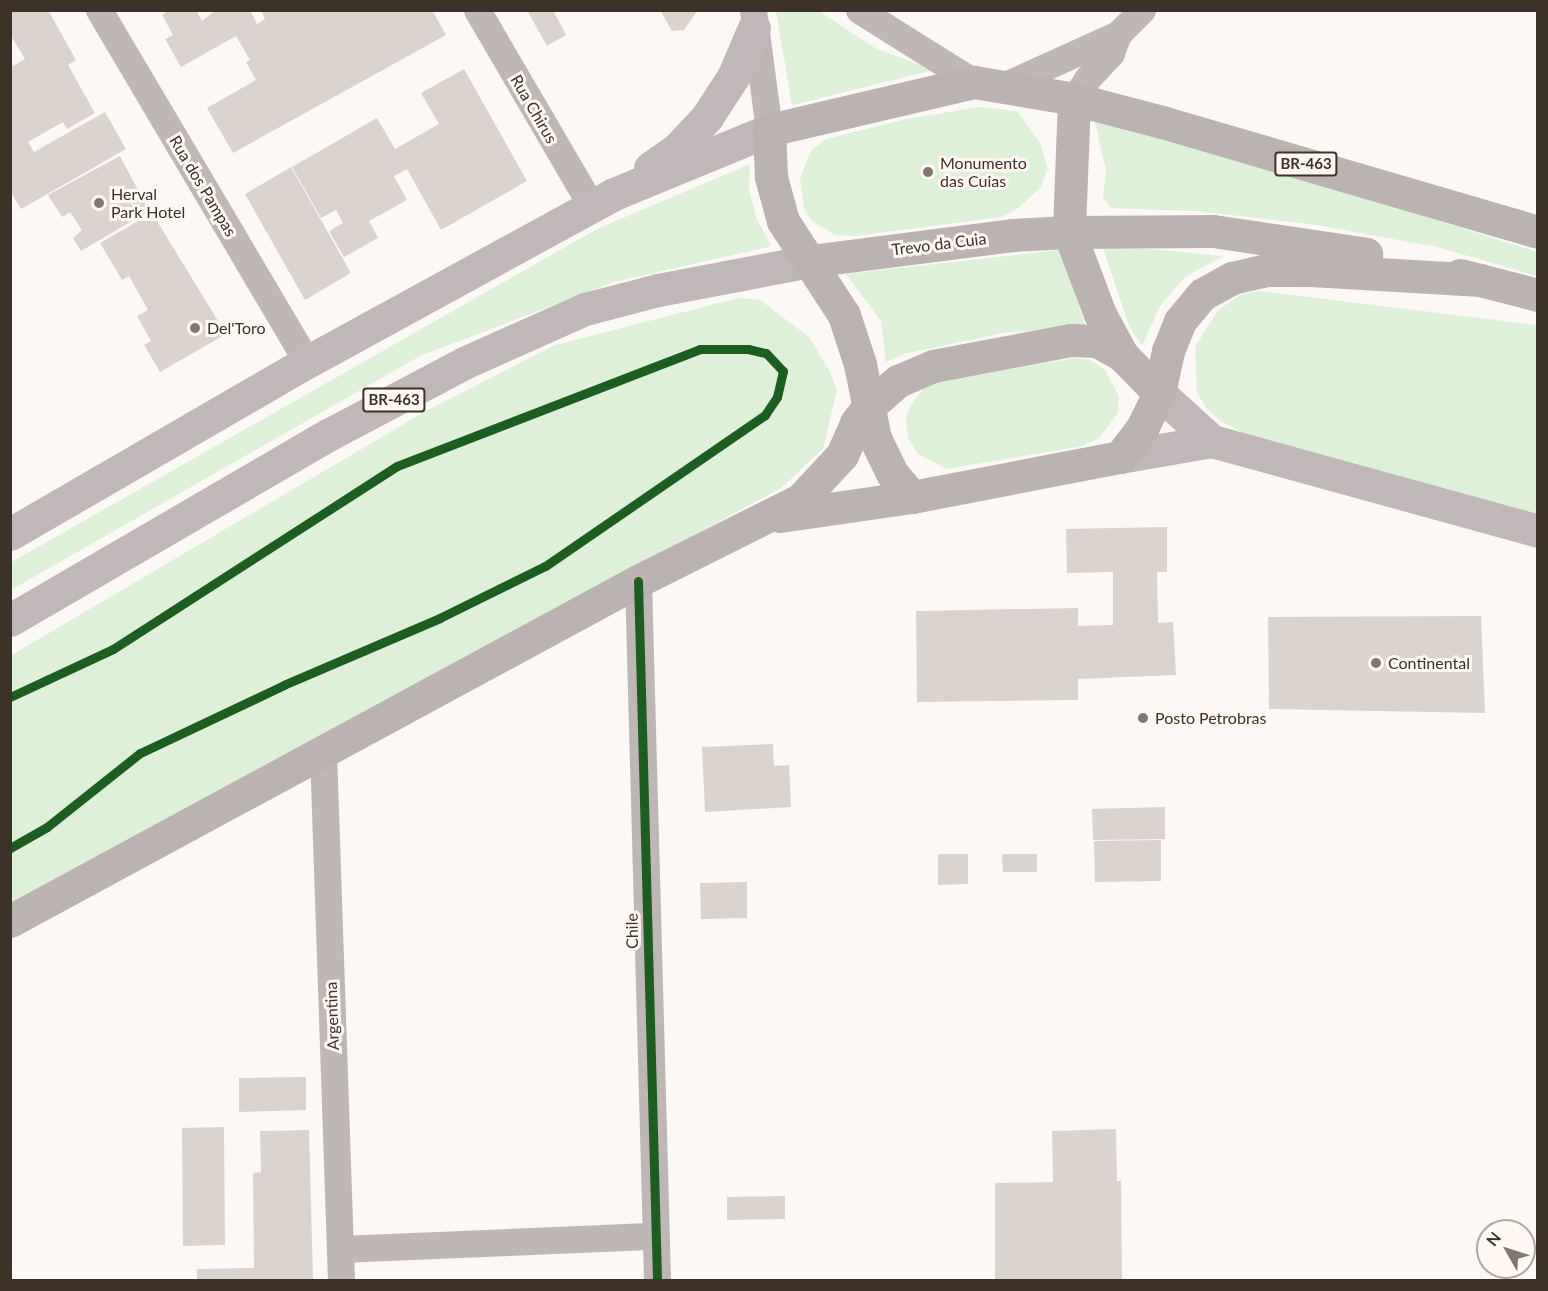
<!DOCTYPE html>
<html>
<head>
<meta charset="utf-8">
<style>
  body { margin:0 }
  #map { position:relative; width:1548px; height:1291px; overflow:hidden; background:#fbf8f5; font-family:Lato,sans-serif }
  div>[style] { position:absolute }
  .green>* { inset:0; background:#def0d8 }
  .building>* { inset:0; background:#dbd4ce }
  .minor>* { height:27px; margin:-13.5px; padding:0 13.5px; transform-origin:13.5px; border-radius:13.5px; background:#beb7b5 }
  .major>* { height:33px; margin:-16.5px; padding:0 16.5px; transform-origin:16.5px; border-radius:16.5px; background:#c0b8b8 }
  .highway>* { height:33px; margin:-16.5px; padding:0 16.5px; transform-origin:16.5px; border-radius:16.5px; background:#bab3b2 }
  .cycleway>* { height:9px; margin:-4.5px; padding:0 4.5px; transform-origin:4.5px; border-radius:4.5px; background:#1b5e20 }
  .dots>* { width:16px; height:16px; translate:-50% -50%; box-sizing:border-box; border:3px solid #fef7f2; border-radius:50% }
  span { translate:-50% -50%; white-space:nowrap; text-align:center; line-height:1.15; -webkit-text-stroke:6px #fef7f2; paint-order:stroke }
  .shield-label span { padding:2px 4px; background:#fef7f2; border:2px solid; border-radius:4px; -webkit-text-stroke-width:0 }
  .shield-label { font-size:15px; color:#3d3228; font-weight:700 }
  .street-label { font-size:16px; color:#3d3228 }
  .poi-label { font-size:16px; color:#3d3228 }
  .left { translate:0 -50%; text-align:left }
  .frame { position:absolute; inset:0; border:12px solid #3d3228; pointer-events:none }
  .north { position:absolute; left:1476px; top:1219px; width:60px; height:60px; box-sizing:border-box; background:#fef7f2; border:2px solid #b1a8a1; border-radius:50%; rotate:309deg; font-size:16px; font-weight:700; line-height:24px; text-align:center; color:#3d3228 }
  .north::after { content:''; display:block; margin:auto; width:21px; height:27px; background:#807770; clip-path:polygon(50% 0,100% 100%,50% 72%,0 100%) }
</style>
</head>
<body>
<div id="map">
  <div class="green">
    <i style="clip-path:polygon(776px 11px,819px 11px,875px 48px,934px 70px,792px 105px)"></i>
    <i style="clip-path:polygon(980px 107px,1017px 111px,1040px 143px,1048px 169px,1040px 188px,1017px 209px,1001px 217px,854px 236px,835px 235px,811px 220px,804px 208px,800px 178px,811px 151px,826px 139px,906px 119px)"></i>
    <i style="clip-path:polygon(1094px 118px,1348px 192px,1537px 252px,1537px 276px,1437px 247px,1310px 224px,1195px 211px,1111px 208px,1103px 198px,1106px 170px)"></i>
    <i style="clip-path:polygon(750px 164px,749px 189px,756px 217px,771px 245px,768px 247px,614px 282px,420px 356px,11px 590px,10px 563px,597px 229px)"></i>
    <i style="clip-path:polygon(1103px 248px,1149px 249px,1223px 256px,1185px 277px,1161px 304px,1142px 346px,1129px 326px)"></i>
    <i style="clip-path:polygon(1061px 250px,1085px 325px,1002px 333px,904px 354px,886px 362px,881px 321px,846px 274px)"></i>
    <i style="clip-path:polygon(1259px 291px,1537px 325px,1537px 516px,1254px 439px,1221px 421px,1206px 408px,1197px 392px,1195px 347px,1218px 310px,1240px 295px)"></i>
    <i style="clip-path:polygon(739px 298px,760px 300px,809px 337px,830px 372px,837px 390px,823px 449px,781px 488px,11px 905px,10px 656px,426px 411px,555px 345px)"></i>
    <i style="clip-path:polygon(1076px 358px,1091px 360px,1105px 370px,1119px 397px,1118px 413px,1099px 438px,1082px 446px,947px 469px,918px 454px,908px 438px,906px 417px,912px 403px,924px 388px,938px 381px)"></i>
  </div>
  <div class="building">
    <i style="clip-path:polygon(10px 10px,48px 10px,76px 60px,68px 65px,95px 113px,67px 129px,63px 122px,28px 142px,34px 152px,105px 112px,126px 149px,21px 209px,10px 191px,10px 62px,13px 66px,25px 59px,10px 34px)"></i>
    <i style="clip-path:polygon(170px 10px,196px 10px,202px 21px,216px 10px,250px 10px,257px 24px,265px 19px,261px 10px,432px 10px,446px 35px,233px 153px,207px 108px,256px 80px,246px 62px,250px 60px,236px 36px,181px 67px,165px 39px,173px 35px,162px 15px)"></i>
    <i style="clip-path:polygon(527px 10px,553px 10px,566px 35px,547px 46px)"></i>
    <i style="clip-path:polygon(660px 10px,698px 10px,684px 30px,672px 31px)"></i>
    <i style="clip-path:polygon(464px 69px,527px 181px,441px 230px,407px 169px,394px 176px,407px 200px,369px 221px,378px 238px,344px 257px,329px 231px,343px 223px,336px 210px,321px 218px,292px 167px,377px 118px,395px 149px,439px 124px,421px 93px)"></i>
    <i style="clip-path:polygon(120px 156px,149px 211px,81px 251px,73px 238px,82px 230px,70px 212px,62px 217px,48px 195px)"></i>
    <i style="clip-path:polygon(291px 167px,351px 273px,305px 300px,245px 194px)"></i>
    <i style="clip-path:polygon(152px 213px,226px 334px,160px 372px,144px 345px,151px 341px,137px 316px,148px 310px,129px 276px,122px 280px,100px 243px)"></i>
    <i style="clip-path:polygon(1167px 527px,1167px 572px,1157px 572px,1158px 623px,1173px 622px,1176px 675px,1078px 679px,1078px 700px,917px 702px,916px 611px,1078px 608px,1078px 626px,1113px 625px,1113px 572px,1067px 573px,1066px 529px)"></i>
    <i style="clip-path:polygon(1481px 616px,1485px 713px,1269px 709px,1268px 617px)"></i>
    <i style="clip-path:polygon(773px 744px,774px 766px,789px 765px,791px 807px,705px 812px,702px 747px)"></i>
    <i style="clip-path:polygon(1165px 807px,1165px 839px,1093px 840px,1092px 809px)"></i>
    <i style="clip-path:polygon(1161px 840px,1161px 881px,1095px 882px,1094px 841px)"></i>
    <i style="clip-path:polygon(938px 854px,968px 854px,968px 884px,938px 885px)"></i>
    <i style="clip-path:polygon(1002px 854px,1037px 854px,1037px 872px,1003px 872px)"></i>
    <i style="clip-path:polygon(747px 882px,747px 918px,701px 919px,700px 883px)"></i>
    <i style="clip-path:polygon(306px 1077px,306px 1110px,239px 1112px,239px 1078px)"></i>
    <i style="clip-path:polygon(224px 1127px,225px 1245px,183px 1246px,182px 1128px)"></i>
    <i style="clip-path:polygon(1116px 1129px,1117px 1181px,1121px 1181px,1122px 1280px,995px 1280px,995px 1183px,1053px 1182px,1052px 1131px)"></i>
    <i style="clip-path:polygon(309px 1130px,313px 1280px,197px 1280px,197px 1269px,254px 1268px,253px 1173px,261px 1172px,260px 1131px)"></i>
    <i style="clip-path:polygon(785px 1196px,785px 1219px,727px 1220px,727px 1197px)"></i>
  </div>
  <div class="minor">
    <i style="left:99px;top:10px;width:409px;rotate:59.4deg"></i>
    <i style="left:477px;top:10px;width:228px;rotate:59.7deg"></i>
    <i style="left:753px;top:10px;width:121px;rotate:82.4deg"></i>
    <i style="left:859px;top:10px;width:136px;rotate:32.1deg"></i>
    <i style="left:1003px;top:86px;width:126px;rotate:-24.3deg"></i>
    <i style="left:1118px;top:34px;width:34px;rotate:-45deg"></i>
    <i style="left:1074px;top:99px;width:24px;rotate:-57deg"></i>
    <i style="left:1087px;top:79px;width:35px;rotate:-47deg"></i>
    <i style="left:1111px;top:53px;width:20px;rotate:-70deg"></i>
    <i style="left:638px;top:581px;width:699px;rotate:88.44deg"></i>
    <i style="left:323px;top:752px;width:528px;rotate:88.05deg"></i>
    <i style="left:340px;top:1249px;width:315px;rotate:-2.4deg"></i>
  </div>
  <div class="major">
    <i style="left:650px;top:168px;width:33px;rotate:-35deg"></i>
    <i style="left:677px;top:149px;width:44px;rotate:-46.8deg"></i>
    <i style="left:707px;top:117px;width:48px;rotate:-57deg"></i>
    <i style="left:733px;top:77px;width:53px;rotate:-66.8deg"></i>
    <i style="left:1159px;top:393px;width:72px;rotate:42.2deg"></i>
    <i style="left:1120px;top:457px;width:93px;rotate:-9.9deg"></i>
    <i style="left:1212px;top:441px;width:338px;rotate:15.4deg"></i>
    <i style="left:10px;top:534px;width:343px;rotate:-30.1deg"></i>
    <i style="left:307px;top:362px;width:350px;rotate:-28.7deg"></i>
    <i style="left:614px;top:194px;width:168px;rotate:-22.4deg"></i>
    <i style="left:10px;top:620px;width:370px;rotate:-30.2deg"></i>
    <i style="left:330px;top:434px;width:152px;rotate:-27.9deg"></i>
    <i style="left:464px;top:363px;width:133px;rotate:-24.1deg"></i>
    <i style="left:585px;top:309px;width:75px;rotate:-14.6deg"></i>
    <i style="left:658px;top:290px;width:155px;rotate:-10.8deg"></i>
  </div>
  <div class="highway">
    <i style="left:1074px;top:99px;width:133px;rotate:92.2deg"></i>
    <i style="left:1069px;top:232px;width:88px;rotate:69.3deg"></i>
    <i style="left:1100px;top:314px;width:47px;rotate:61.8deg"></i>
    <i style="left:810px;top:261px;width:204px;rotate:-7.3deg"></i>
    <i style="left:1012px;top:235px;width:57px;rotate:-3deg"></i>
    <i style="left:1069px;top:232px;width:144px;rotate:-0.4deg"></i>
    <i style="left:1213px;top:231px;width:155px;rotate:8.5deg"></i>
    <i style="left:1460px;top:275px;width:81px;rotate:14.4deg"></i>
    <i style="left:912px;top:497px;width:31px;rotate:-130deg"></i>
    <i style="left:892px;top:473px;width:39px;rotate:-116deg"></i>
    <i style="left:875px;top:438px;width:76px;rotate:-101.5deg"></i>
    <i style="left:860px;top:364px;width:52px;rotate:-108.1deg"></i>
    <i style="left:844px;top:315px;width:112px;rotate:-123deg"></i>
    <i style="left:783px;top:221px;width:46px;rotate:-105.3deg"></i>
    <i style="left:771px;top:177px;width:47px;rotate:-92.4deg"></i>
    <i style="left:769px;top:130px;width:211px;rotate:-13.2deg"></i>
    <i style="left:974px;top:82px;width:101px;rotate:9.6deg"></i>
    <i style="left:1074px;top:99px;width:91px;rotate:14.6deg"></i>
    <i style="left:1162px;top:122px;width:392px;rotate:16.3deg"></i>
    <i style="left:780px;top:516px;width:133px;rotate:-8.2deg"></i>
    <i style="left:912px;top:497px;width:212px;rotate:-10.9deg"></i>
    <i style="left:1120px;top:457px;width:39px;rotate:-53deg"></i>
    <i style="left:1143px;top:426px;width:37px;rotate:-64deg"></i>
    <i style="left:1159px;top:393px;width:43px;rotate:-77.9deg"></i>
    <i style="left:1168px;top:351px;width:32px;rotate:-68deg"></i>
    <i style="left:1180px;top:321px;width:35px;rotate:-50deg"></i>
    <i style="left:1203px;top:294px;width:33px;rotate:-29deg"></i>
    <i style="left:1232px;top:278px;width:36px;rotate:-13deg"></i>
    <i style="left:1267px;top:270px;width:44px"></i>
    <i style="left:1311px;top:270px;width:170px;rotate:3.4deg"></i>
    <i style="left:10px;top:921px;width:714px;rotate:-28.43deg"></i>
    <i style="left:638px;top:581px;width:181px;rotate:-26.6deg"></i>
    <i style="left:800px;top:500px;width:62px;rotate:-47deg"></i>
    <i style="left:842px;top:455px;width:35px;rotate:-66deg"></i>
    <i style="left:856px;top:423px;width:20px;rotate:-53deg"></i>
    <i style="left:868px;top:407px;width:40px;rotate:-41deg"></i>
    <i style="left:898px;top:381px;width:38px;rotate:-23deg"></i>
    <i style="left:933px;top:366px;width:140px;rotate:-10.7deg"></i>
    <i style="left:1071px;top:340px;width:26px;rotate:2deg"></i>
    <i style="left:1097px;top:341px;width:29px;rotate:29deg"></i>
    <i style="left:1122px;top:355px;width:53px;rotate:45.8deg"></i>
  </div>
  <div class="cycleway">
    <i style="left:638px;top:581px;width:699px;rotate:88.44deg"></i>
    <i style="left:10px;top:697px;width:114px;rotate:-25deg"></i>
    <i style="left:113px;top:649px;width:338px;rotate:-32.8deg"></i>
    <i style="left:397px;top:466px;width:325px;rotate:-21.1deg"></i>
    <i style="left:700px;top:349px;width:48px"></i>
    <i style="left:748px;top:349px;width:18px;rotate:13deg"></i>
    <i style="left:766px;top:353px;width:25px;rotate:47deg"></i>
    <i style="left:783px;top:371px;width:27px;rotate:103deg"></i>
    <i style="left:777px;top:397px;width:22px;rotate:124deg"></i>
    <i style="left:765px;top:415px;width:267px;rotate:145.5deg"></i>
    <i style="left:545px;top:566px;width:117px;rotate:153.7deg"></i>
    <i style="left:440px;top:618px;width:170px;rotate:156.8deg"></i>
    <i style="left:284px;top:685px;width:159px;rotate:154.7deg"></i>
    <i style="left:140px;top:753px;width:119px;rotate:141.5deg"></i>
    <i style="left:47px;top:827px;width:43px;rotate:150.4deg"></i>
  </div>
  <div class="dots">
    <i style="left:928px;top:172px;background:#807770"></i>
    <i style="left:99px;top:203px;background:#807770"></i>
    <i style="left:195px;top:328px;background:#807770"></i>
    <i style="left:1376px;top:663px;background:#807770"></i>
    <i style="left:1143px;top:718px;background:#807770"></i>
  </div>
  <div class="shield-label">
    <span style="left:1306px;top:164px">BR-463</span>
    <span style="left:394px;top:400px">BR-463</span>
  </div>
  <div class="street-label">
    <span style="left:534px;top:109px;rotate:60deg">Rua Chirus</span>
    <span style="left:203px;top:186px;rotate:59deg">Rua dos Pampas</span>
    <span style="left:939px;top:244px;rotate:-7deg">Trevo da Cuia</span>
    <span style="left:632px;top:931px;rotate:-91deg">Chile</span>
    <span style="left:332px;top:1016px;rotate:-92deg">Argentina</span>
  </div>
  <div class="poi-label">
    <span class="left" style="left:940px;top:172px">Monumento<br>das Cuias</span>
    <span class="left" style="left:111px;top:203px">Herval<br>Park Hotel</span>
    <span class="left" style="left:207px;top:328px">Del'Toro</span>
    <span class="left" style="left:1388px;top:663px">Continental</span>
    <span class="left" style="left:1155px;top:718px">Posto Petrobras</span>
  </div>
  <div class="frame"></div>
  <div class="north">N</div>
</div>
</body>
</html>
